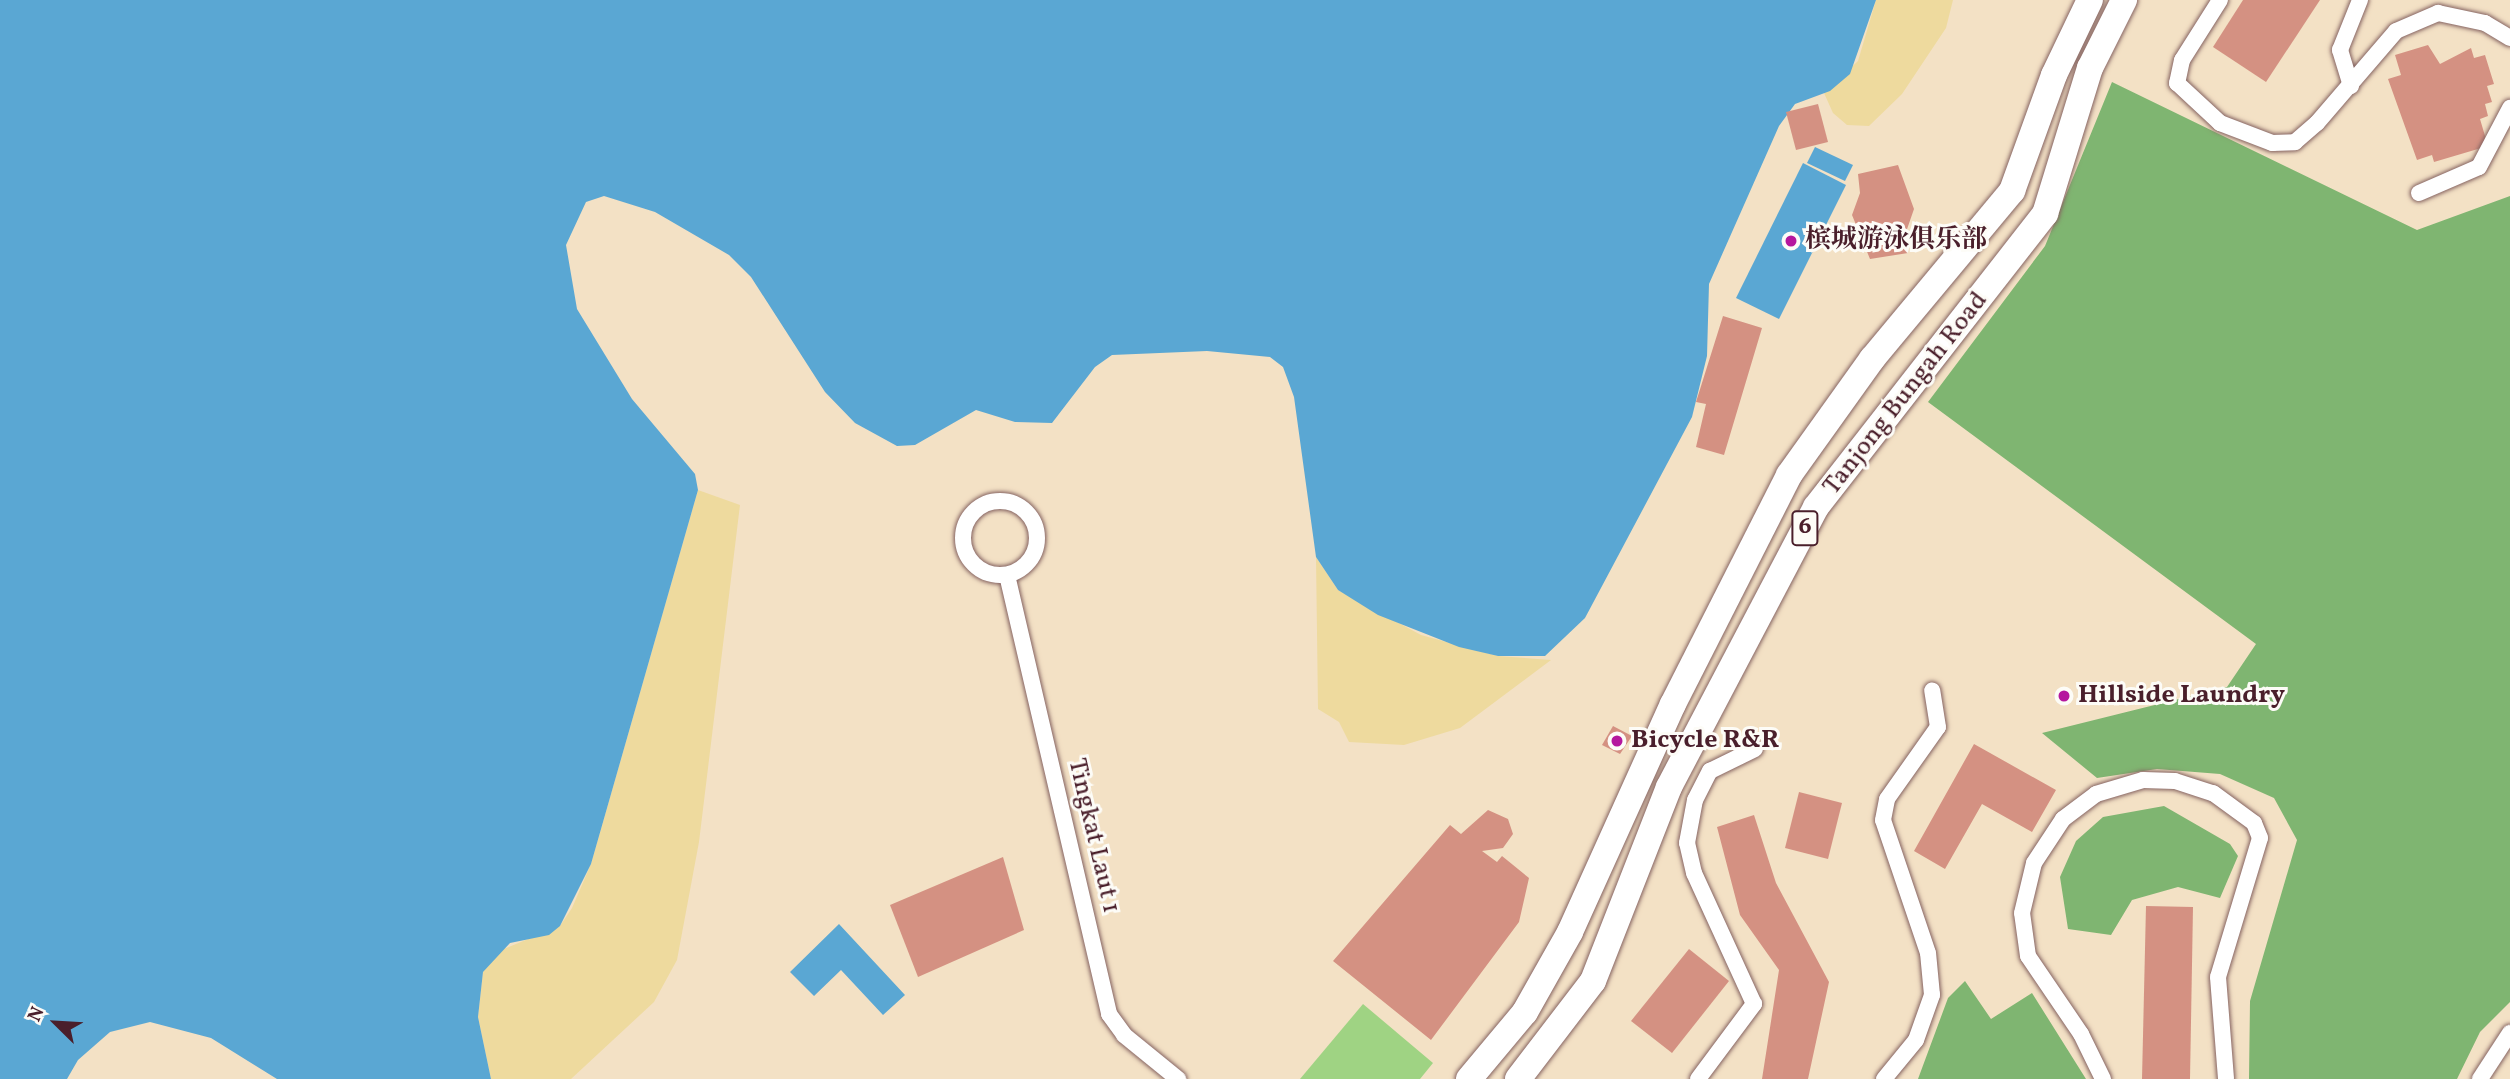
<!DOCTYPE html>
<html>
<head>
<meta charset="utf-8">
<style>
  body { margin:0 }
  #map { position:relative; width:2510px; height:1079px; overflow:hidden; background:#f3e1c5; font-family:Vollkorn,"Noto Serif SC",serif }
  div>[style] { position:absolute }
  .green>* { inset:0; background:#9fd383 }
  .forest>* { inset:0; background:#7fb571 }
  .sand>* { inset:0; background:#eeda9e }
  .water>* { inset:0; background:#5aa7d3 }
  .building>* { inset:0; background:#d49182 }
  .roads { filter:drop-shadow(0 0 2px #856361) drop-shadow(0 0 2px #856361) }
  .minor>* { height:16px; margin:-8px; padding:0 8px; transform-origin:8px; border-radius:8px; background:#fff }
  .minor>.ring { margin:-8px; padding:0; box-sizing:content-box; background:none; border:16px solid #fff; border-radius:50% }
  .primary>* { height:26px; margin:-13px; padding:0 13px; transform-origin:13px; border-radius:13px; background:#fff }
  .dots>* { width:19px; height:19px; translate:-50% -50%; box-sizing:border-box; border:4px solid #fdfcf7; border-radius:50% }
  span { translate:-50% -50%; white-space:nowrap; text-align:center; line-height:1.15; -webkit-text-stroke:6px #fdfcf7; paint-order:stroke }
  .shield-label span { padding:2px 5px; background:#fdfcf7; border:2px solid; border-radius:5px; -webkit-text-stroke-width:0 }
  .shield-label { font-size:24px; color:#4a1f2b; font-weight:700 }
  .poi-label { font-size:26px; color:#4a1f2b; font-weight:700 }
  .left { translate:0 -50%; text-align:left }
  .street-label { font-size:26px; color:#4a1f2b }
  .north { position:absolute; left:21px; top:988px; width:70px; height:70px; -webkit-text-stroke:5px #fdfcf7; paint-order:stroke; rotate:294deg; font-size:19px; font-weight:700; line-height:28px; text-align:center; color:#4a1f2b }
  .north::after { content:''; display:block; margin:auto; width:24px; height:32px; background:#4a1f2b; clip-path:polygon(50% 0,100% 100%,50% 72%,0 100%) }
</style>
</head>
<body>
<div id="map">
  <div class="green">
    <i style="clip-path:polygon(1363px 1004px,1433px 1063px,1420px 1079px,1300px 1079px)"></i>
  </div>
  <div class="forest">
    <i style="clip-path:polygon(2112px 82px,2417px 230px,2510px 196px,2510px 1002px,2480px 1032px,2457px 1079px,2249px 1079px,2250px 1001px,2297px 840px,2274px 798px,2220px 774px,2157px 769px,2097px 778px,2042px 733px,2227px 687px,2256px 644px,1928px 402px,2045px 246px)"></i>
    <i style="clip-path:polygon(2164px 806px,2230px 844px,2238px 856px,2220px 898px,2178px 887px,2132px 900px,2111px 935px,2068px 929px,2060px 877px,2076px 841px,2103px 817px)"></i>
    <i style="clip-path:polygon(1965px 981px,1991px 1019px,2032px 993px,2086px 1079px,1918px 1079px,1948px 998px)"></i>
  </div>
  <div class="sand">
    <i style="clip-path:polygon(1876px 0,1953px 0,1946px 28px,1902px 94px,1869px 126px,1847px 125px,1833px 113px,1824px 93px,1858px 61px)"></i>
    <i style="clip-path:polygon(698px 490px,740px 505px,699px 842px,677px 960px,654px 1002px,571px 1079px,491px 1079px,478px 1017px,483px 972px,494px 953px,560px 926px,572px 908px,591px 864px)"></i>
    <i style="clip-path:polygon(1316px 557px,1338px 590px,1421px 635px,1498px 656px,1551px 660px,1460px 728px,1404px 745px,1349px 742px,1339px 722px,1318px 709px)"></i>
  </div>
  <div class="water">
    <i style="clip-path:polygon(0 0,1876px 0,1850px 74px,1830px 91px,1795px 104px,1779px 126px,1709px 284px,1707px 356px,1692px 417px,1585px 618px,1545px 656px,1498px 656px,1459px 647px,1378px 615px,1338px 590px,1316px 557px,1294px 397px,1283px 367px,1270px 357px,1207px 351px,1112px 355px,1095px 367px,1052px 423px,1015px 422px,976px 410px,915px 445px,897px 446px,855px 423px,825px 392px,751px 277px,729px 255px,655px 212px,604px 196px,586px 202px,566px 245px,577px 309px,632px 399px,695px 474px,698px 490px,591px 864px,560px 926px,549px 935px,510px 943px,483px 972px,478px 1017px,491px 1079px,277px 1079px,211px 1038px,150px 1022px,110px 1032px,78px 1060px,67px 1079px,0 1079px)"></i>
    <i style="clip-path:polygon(1815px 147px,1853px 165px,1845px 181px,1807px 163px)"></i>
    <i style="clip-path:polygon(1803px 163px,1846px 185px,1779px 319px,1736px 298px)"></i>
    <i style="clip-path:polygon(839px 924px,905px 995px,883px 1015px,841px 970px,814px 996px,790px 972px)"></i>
  </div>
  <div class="building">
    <i style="clip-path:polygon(2243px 0,2320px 0,2266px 82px,2213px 47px)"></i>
    <i style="clip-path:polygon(2428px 45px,2440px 64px,2471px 48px,2474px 58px,2485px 55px,2494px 84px,2487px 86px,2492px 102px,2485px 104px,2488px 116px,2480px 119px,2488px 146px,2434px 162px,2432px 155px,2417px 160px,2388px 79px,2401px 75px,2395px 55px)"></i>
    <i style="clip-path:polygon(1818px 104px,1828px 142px,1796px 150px,1786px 112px)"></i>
    <i style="clip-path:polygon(1898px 165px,1914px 209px,1905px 235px,1908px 253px,1870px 259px,1852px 215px,1860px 193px,1858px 174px)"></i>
    <i style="clip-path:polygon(1723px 316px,1762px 328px,1724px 455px,1696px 447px,1706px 404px,1696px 402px)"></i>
    <i style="clip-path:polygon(1613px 726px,1632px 736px,1620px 754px,1602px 745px)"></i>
    <i style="clip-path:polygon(1974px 744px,2056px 790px,2032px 832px,1982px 804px,1945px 869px,1914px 851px)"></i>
    <i style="clip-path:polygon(1799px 792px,1842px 803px,1828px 859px,1785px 848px)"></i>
    <i style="clip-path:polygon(1488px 810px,1508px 819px,1513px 834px,1503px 848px,1482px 851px,1497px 862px,1502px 856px,1529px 878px,1519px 922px,1431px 1040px,1333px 961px,1450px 825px,1461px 834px)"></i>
    <i style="clip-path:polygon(1754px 815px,1776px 883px,1829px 982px,1808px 1079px,1762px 1079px,1779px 970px,1740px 915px,1717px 827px)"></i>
    <i style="clip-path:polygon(1003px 857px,1024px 930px,918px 977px,890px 905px)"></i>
    <i style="clip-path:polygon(2146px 906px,2193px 907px,2190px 1079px,2142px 1079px)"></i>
    <i style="clip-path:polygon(1689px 949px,1729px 981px,1672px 1053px,1631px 1021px)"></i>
  </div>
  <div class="roads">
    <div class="minor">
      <i style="left:2220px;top:0;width:71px;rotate:122.3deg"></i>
      <i style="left:2182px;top:60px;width:24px;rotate:102deg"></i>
      <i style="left:2177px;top:83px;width:59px;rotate:42.9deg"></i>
      <i style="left:2220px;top:123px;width:56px;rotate:21deg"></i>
      <i style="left:2272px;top:143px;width:23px;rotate:-2deg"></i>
      <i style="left:2295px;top:142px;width:29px;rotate:-41deg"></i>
      <i style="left:2317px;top:123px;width:121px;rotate:-49.3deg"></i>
      <i style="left:2396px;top:31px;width:46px;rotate:-23.2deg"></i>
      <i style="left:2438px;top:13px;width:48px;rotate:12deg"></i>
      <i style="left:2485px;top:23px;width:29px;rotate:31deg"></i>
      <i style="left:2351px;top:86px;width:38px;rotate:-107deg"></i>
      <i style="left:2340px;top:50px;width:54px;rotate:-68.2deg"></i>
      <i style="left:2419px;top:193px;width:65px;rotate:-23.4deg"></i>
      <i style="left:2479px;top:167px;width:67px;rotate:-62.3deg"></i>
      <i class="ring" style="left:963px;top:501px;width:58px;height:58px"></i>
      <i style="left:1007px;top:575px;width:451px;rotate:76.9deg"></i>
      <i style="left:1109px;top:1014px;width:26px;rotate:54deg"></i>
      <i style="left:1124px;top:1035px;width:70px;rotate:39.2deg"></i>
      <i style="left:1698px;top:1079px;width:94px;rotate:-53.3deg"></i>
      <i style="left:1754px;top:1004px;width:144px;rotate:-114.6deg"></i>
      <i style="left:1694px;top:873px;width:31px;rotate:-103deg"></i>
      <i style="left:1687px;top:843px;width:44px;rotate:-79.5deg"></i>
      <i style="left:1695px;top:800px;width:33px;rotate:-63deg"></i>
      <i style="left:1710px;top:771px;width:50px;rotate:-26.1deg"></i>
      <i style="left:1884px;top:1079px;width:50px;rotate:-50.6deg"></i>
      <i style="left:1916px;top:1040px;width:48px;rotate:-70.4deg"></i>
      <i style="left:1932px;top:995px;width:42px;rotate:-95.4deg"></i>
      <i style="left:1928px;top:953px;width:140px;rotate:-108.7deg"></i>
      <i style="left:1883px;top:820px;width:21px;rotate:-79deg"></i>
      <i style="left:1887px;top:799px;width:88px;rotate:-54.7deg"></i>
      <i style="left:1938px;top:727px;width:37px;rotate:-99deg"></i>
      <i style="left:2103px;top:1079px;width:50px;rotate:-116.1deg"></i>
      <i style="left:2081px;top:1034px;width:94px;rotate:-124.2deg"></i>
      <i style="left:2028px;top:956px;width:43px;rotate:-97.9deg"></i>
      <i style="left:2022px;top:913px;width:51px;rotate:-76.5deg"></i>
      <i style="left:2034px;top:863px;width:53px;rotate:-56.6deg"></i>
      <i style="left:2063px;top:819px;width:41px;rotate:-37.1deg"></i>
      <i style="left:2096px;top:794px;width:49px;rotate:-16.6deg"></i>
      <i style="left:2143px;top:780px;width:32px;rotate:2deg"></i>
      <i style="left:2175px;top:781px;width:40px;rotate:18deg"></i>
      <i style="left:2213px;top:793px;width:51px;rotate:36.2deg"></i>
      <i style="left:2254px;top:823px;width:16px;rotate:68deg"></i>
      <i style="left:2260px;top:838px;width:145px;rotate:106.8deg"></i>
      <i style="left:2218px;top:977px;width:102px;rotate:85.5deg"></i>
      <i style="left:2480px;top:1079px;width:55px;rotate:-56.9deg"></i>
    </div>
    <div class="primary">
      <i style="left:1469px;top:1079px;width:87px;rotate:-50.1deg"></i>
      <i style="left:1525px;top:1012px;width:92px;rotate:-60.6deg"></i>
      <i style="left:1570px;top:932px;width:250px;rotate:-65.7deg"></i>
      <i style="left:1673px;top:704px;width:257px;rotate:-63.1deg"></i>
      <i style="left:1789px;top:475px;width:143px;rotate:-54.4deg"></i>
      <i style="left:1872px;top:359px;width:219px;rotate:-50.2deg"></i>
      <i style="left:2012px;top:191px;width:123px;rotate:-70.1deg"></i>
      <i style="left:2054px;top:75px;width:83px;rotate:-64.4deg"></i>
      <i style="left:1518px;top:1079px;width:123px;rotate:-52.6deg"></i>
      <i style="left:1593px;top:981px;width:208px;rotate:-68.6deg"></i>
      <i style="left:1669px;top:787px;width:316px;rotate:-62.3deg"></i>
      <i style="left:1816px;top:507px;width:372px;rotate:-52deg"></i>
      <i style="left:2045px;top:214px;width:153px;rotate:-72.9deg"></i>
      <i style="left:2090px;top:68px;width:76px;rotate:-63.4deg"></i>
    </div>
  </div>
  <div class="dots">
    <i style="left:1791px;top:241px;background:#b5179e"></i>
    <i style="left:2064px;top:696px;background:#b5179e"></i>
    <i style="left:1617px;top:741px;background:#b5179e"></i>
  </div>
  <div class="shield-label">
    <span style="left:1805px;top:528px">6</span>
  </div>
  <div class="poi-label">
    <span class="left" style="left:1805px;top:241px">槟城游泳俱乐部</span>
    <span class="left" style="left:2078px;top:696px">Hillside Laundry</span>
    <span class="left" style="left:1631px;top:741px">Bicycle R&amp;R</span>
  </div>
  <div class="street-label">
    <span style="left:1906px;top:394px;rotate:-52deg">Tanjong Bungah Road</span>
    <span style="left:1093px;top:836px;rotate:77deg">Tingkat Laut 1</span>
  </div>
  <div class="north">N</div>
</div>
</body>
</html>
